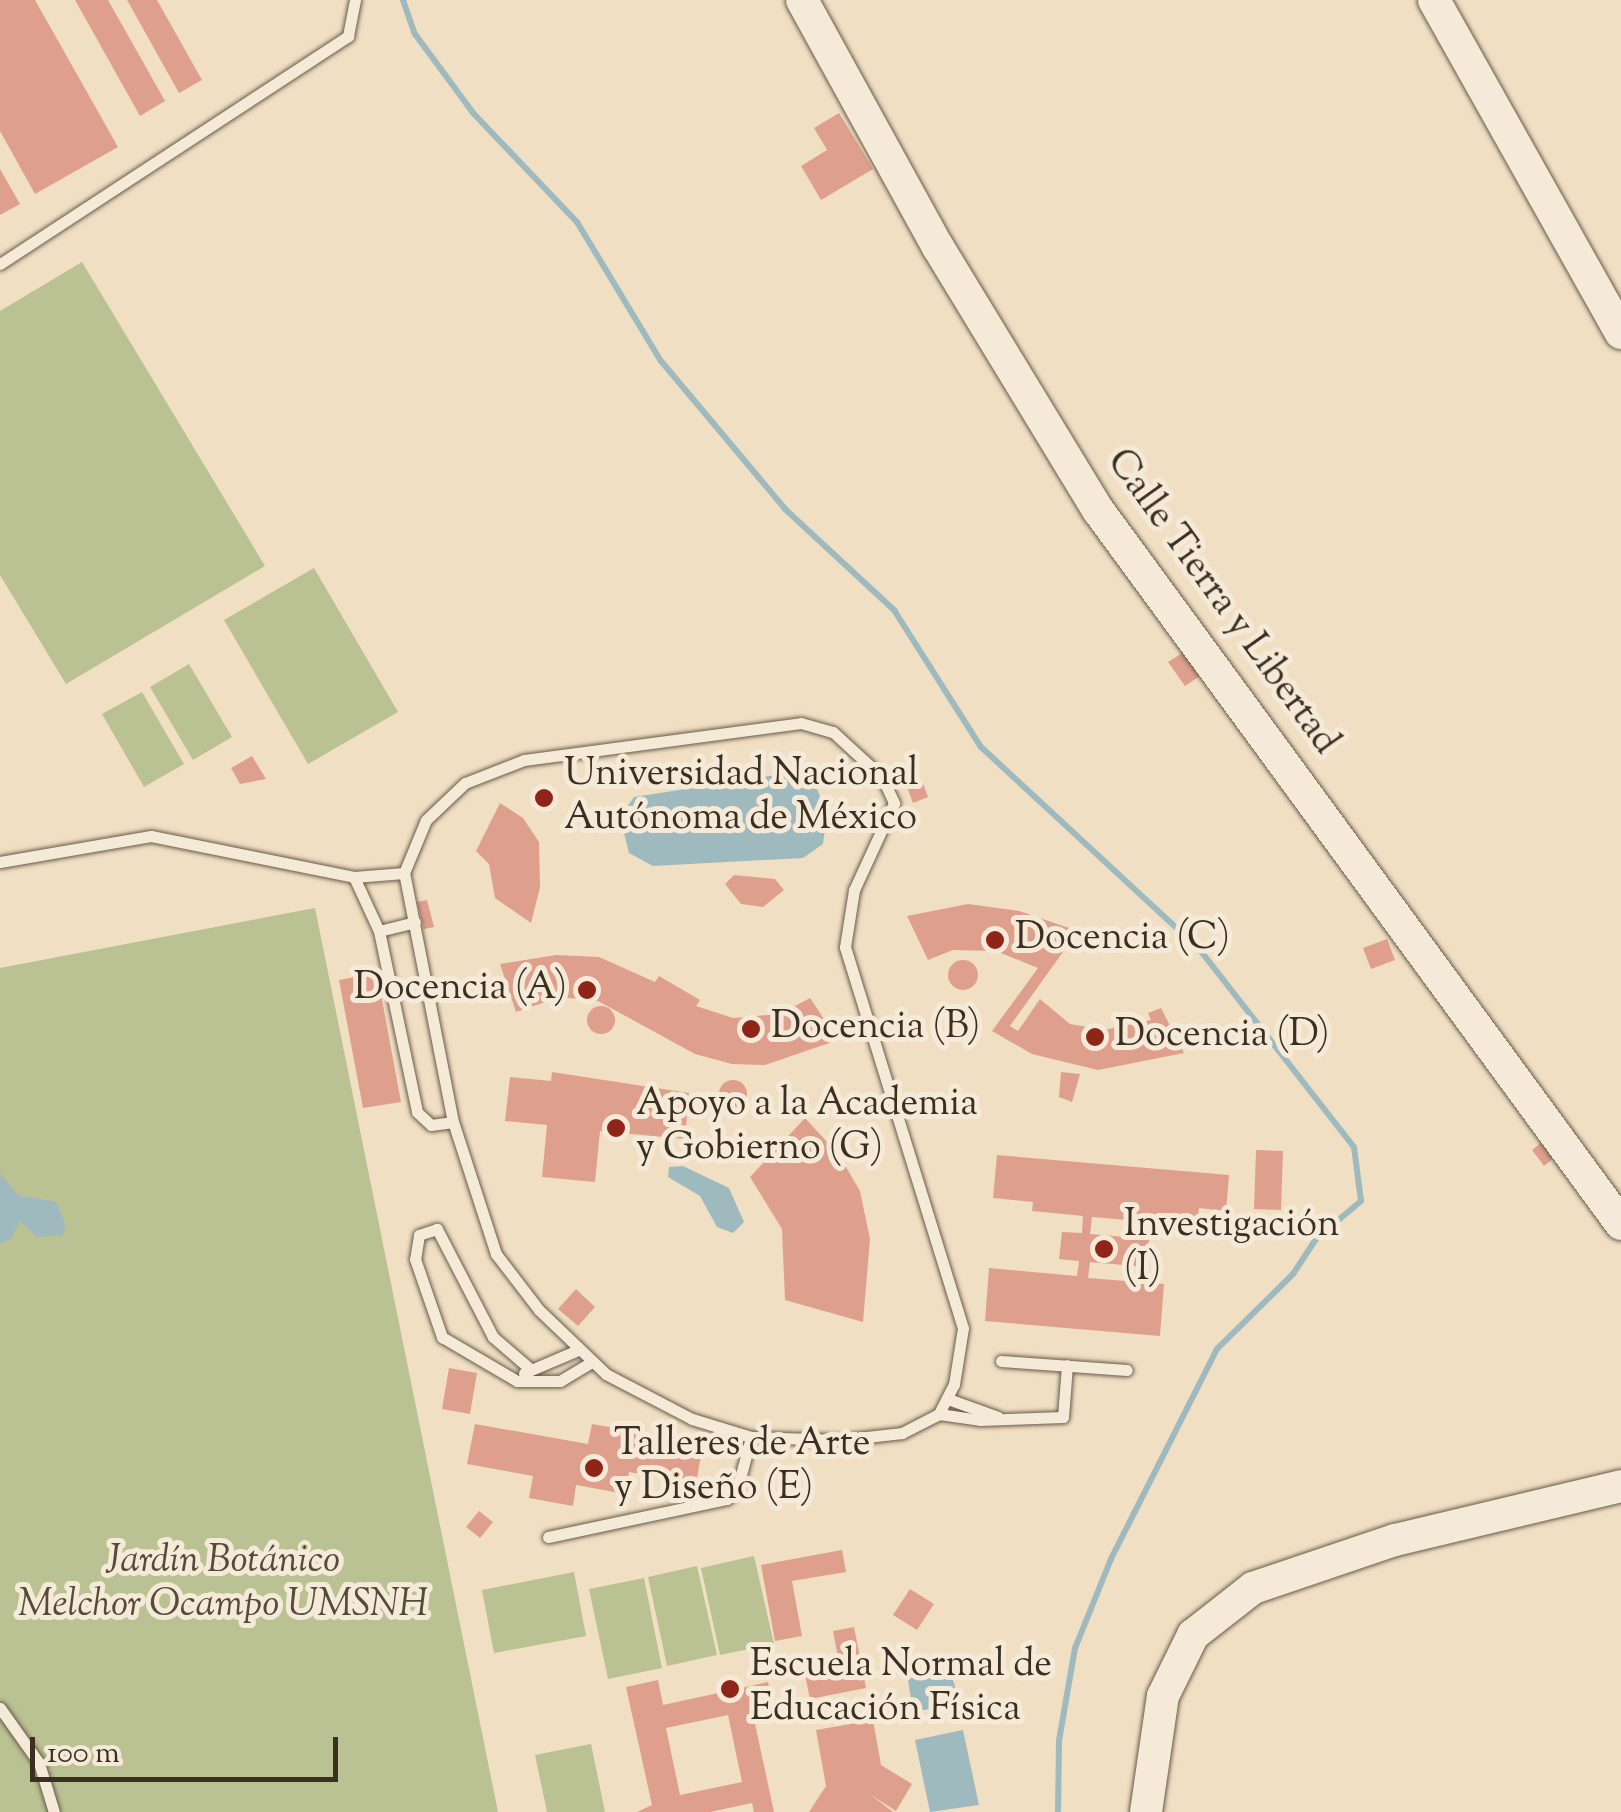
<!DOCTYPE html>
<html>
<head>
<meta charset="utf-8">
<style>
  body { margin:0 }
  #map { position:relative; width:1621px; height:1812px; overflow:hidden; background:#f0dfc3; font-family:"Sorts Mill Goudy",serif }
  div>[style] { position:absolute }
  .green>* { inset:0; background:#bac193 }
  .water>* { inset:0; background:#9ebabe }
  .stream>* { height:6px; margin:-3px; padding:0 3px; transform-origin:3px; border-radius:3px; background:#9ebabe }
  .building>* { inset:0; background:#df9f8d }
  .round { border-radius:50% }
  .roads { filter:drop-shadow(0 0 2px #685b4a) drop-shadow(0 0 2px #685b4a) }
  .lane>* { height:11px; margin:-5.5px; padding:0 5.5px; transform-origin:5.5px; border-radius:5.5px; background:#f5ead8 }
  .secondary>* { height:32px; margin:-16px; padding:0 16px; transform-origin:16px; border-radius:16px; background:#f5ead8 }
  .dots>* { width:28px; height:28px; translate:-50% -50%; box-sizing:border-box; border:5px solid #f5ead8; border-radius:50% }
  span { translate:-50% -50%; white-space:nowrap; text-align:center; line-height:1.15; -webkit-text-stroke:10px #f5ead8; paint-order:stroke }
  .street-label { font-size:38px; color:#3a2f21 }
  .poi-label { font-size:38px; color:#3a2f21 }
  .left { translate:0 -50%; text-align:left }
  .right { translate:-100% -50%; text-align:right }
  .park-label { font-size:38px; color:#544c38; font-style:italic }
  .scale { position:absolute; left:30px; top:1737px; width:308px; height:45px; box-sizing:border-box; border:5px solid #3a2f21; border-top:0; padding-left:12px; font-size:30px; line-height:35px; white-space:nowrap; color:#3a2f21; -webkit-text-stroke:8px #f5ead8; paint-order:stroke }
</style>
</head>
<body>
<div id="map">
  <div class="green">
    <i style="clip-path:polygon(82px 262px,265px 566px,66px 684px,0 575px,0 311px)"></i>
    <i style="clip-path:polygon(314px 568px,398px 712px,308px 764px,224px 620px)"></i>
    <i style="clip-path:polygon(189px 664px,232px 737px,193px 760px,150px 687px)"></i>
    <i style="clip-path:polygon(142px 692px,184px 764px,144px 787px,102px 714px)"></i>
    <i style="clip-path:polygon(315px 908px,498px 1812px,0 1812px,0 968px)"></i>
    <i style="clip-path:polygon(754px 1556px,774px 1644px,720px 1655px,701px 1568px)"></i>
    <i style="clip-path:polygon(697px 1566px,717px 1655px,667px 1666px,648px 1577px)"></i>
    <i style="clip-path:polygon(574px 1572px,586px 1636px,494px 1653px,482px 1590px)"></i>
    <i style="clip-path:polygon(644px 1578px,662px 1668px,608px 1679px,589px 1589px)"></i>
    <i style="clip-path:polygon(591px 1744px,605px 1812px,547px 1812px,535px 1755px)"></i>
  </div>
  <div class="water">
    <i style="clip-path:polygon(788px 773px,816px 786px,827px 816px,823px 844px,803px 858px,653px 866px,629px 853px,620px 817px,634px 797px)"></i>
    <i style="clip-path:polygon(683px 1166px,729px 1188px,744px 1222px,733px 1233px,717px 1227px,700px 1196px,668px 1177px,669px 1167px)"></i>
    <i style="clip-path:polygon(0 1174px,18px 1195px,56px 1202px,66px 1226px,63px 1235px,37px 1237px,20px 1221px,11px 1239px,0 1243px)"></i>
    <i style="clip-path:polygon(929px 1664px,950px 1672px,961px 1703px,913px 1712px,908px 1680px)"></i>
    <i style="clip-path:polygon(963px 1730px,979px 1805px,930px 1812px,915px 1740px)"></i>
  </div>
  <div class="stream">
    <i style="left:403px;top:0;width:36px;rotate:71deg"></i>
    <i style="left:415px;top:34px;width:99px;rotate:53.6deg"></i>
    <i style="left:474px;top:114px;width:149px;rotate:46.4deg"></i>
    <i style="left:577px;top:222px;width:162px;rotate:58.9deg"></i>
    <i style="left:661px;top:361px;width:193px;rotate:50deg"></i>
    <i style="left:785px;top:509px;width:149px;rotate:42.8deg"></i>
    <i style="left:894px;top:610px;width:162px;rotate:57.6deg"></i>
    <i style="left:981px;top:747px;width:299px;rotate:42.8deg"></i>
    <i style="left:1200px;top:950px;width:250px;rotate:52deg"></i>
    <i style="left:1354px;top:1147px;width:54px;rotate:82.6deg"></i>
    <i style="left:1361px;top:1201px;width:59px;rotate:139.8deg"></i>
    <i style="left:1316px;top:1239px;width:42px;rotate:123.3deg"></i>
    <i style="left:1293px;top:1274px;width:107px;rotate:135.4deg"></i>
    <i style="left:1217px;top:1349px;width:235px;rotate:116.8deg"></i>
    <i style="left:1111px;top:1559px;width:96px;rotate:112deg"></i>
    <i style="left:1075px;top:1648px;width:94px;rotate:99.8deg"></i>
    <i style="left:1059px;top:1741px;width:71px;rotate:90.8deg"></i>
  </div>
  <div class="building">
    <i style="clip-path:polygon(0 0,35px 0,118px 147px,35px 194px,0 131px)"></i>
    <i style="clip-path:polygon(75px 0,108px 0,165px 101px,140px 116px)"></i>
    <i style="clip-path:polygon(127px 0,157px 0,202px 80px,179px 93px)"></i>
    <i style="clip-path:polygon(839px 113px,873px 169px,821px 200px,801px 166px,827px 150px,814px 128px)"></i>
    <i style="clip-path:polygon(0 169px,20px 204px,0 215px)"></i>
    <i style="clip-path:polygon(1187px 650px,1203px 674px,1185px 686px,1168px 662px)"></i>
    <i style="clip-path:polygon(252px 756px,266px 779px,240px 784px,231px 768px)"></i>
    <i style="clip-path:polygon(922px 781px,928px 797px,913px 803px,907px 787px)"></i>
    <i style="clip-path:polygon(500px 803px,523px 818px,539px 842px,540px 887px,531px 923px,495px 898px,489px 864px,476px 851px)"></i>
    <i style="clip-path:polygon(734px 875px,775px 879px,784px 890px,763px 907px,741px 904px,725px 884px)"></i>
    <i style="clip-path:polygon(427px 900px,434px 927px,424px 929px,417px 902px)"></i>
    <i style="clip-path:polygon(968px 904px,1019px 911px,1078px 931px,1010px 1026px,1018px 1031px,1040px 999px,1070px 1024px,1104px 1030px,1151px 1020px,1148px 1013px,1161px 1008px,1184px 1053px,1098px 1070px,1032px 1054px,992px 1031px,1038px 968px,996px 951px,953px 950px,928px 960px,907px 916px)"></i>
    <i style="clip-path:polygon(1387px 939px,1395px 960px,1371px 969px,1363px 948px)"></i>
    <i style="clip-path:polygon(556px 955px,599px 957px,655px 982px,659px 976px,700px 1000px,696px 1006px,733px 1018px,780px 1014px,810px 998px,838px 1040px,765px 1065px,732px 1064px,695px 1054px,598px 1001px,560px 997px,516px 1012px,500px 964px)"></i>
    <i class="round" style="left:948px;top:960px;width:30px;height:30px"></i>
    <i style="clip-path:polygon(377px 973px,401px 1102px,363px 1108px,339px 980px)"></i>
    <i class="round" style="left:587px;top:1006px;width:28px;height:28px"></i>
    <i style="clip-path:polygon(552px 1072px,689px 1093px,685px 1139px,600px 1131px,595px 1182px,542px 1177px,547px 1125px,505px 1121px,510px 1077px,551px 1081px)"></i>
    <i style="clip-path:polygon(1061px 1072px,1080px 1074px,1072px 1102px,1059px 1097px)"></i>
    <i class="round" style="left:719px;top:1080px;width:28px;height:28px"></i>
    <i style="clip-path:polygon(805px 1118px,839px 1155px,860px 1191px,870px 1239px,863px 1322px,785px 1300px,782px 1229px,750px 1177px)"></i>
    <i style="clip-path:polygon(1542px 1142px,1554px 1158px,1544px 1166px,1532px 1150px)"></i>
    <i style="clip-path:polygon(1256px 1150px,1283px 1151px,1281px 1210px,1254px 1209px)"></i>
    <i style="clip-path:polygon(997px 1155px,1229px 1175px,1226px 1211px,1199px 1208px,1197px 1226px,1092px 1217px,1090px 1234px,1149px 1239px,1146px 1267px,1090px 1262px,1088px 1278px,1164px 1284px,1160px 1336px,985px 1321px,989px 1268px,1077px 1276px,1079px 1261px,1059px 1259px,1062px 1232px,1082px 1233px,1083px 1216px,1032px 1211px,1033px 1202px,993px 1198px)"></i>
    <i style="clip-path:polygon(576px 1289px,595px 1307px,578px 1326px,558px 1309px)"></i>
    <i style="clip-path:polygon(449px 1368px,477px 1373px,470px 1414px,442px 1409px)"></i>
    <i style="clip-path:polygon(475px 1424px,588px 1444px,592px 1424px,703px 1444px,696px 1484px,629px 1472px,625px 1494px,576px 1485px,573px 1506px,529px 1498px,533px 1476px,467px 1464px)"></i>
    <i style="clip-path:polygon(479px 1511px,493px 1522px,480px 1538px,466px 1527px)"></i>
    <i style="clip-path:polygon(842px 1550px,846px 1572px,792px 1581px,802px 1636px,775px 1641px,761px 1565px)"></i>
    <i style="clip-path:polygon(910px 1589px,934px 1604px,917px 1630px,893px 1615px)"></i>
    <i style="clip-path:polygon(854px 1627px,866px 1688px,810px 1699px,805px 1675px,840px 1668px,833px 1631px)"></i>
    <i style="clip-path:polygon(evenodd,658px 1680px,663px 1705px,768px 1682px,773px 1705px,752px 1710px,774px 1812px,754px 1812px,752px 1803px,710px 1812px,637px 1812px,652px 1805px,626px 1687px,658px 1680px,728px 1715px,742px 1782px,680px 1795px,666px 1728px,728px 1715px)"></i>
    <i style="clip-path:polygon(873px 1720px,881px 1765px,912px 1784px,896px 1811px,871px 1795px,893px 1812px,809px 1812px,826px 1786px,816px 1730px)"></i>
  </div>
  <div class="roads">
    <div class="lane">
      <i style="left:0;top:264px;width:416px;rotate:-33.2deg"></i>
      <i style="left:348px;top:36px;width:37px;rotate:-79deg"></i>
      <i style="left:801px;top:723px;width:33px;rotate:16deg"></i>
      <i style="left:833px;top:732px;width:67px;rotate:42.6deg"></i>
      <i style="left:882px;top:777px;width:29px;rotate:65deg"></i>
      <i style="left:894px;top:803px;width:96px;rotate:114.7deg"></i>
      <i style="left:854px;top:890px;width:58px;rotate:99deg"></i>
      <i style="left:845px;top:947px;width:399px;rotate:72.8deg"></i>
      <i style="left:963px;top:1328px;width:57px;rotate:99.1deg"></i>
      <i style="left:954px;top:1384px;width:34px;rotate:117deg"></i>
      <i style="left:939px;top:1414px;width:42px;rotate:152.8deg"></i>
      <i style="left:902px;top:1433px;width:62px;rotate:173.6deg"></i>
      <i style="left:840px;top:1440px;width:89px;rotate:-178.1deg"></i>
      <i style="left:751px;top:1437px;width:62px;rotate:-163deg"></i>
      <i style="left:692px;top:1419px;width:97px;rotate:-152.4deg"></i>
      <i style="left:606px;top:1374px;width:93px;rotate:-136.3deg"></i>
      <i style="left:539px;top:1310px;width:71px;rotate:-127.5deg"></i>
      <i style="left:496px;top:1254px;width:139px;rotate:-108deg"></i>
      <i style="left:453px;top:1122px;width:254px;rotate:-101.1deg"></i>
      <i style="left:404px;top:873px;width:57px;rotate:-67.5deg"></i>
      <i style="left:426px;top:820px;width:54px;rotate:-43.5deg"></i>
      <i style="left:465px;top:783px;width:63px;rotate:-21.3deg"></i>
      <i style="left:524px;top:760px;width:279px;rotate:-7.6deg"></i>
      <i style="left:0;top:862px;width:153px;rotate:-9.8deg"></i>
      <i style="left:151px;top:836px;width:207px;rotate:11.4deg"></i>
      <i style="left:354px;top:877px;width:50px;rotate:-4.6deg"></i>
      <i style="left:354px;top:877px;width:60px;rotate:65.2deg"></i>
      <i style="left:379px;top:931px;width:37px;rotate:-14deg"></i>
      <i style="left:379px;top:931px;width:185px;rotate:78.1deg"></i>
      <i style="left:417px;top:1112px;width:19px;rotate:43deg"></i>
      <i style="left:431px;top:1125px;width:22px;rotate:-8deg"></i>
      <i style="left:1001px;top:1361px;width:126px;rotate:4.1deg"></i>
      <i style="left:529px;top:1368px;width:48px;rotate:-139.3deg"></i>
      <i style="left:493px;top:1337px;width:122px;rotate:-117.4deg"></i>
      <i style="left:437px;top:1229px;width:19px;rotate:162deg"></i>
      <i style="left:419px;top:1235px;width:24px;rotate:99deg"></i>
      <i style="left:415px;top:1259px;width:83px;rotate:70.9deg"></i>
      <i style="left:442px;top:1337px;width:87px;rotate:30.4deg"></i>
      <i style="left:517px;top:1381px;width:43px"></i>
      <i style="left:560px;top:1381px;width:35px;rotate:-31deg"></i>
      <i style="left:524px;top:1373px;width:59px;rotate:-23.1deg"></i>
      <i style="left:948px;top:1399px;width:53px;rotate:19.8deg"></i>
      <i style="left:939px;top:1414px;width:41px;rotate:8.3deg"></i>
      <i style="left:980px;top:1420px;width:83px;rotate:-2.1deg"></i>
      <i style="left:1063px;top:1417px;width:52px;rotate:-85.6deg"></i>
      <i style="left:548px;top:1537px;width:183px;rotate:-12deg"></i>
      <i style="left:727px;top:1499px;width:17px;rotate:-50deg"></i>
      <i style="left:738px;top:1486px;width:51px;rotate:-75.1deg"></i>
      <i style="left:0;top:1708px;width:67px;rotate:54.7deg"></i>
      <i style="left:39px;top:1763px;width:51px;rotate:73deg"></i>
    </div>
    <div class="secondary">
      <i style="left:802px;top:0;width:282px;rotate:61.2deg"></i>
      <i style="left:938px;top:247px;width:308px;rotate:58.7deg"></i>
      <i style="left:1098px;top:510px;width:885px;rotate:53.78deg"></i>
      <i style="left:1434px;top:0;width:382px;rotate:60.7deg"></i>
      <i style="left:1146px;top:1812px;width:117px;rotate:-81.7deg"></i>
      <i style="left:1163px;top:1696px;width:68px;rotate:-63.8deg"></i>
      <i style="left:1193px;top:1635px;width:76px;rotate:-38.1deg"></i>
      <i style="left:1253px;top:1588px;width:150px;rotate:-18.7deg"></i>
      <i style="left:1395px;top:1540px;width:232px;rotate:-13.4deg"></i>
    </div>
  </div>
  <div class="dots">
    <i style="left:544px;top:798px;background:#8f2418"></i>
    <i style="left:995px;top:940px;background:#8f2418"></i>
    <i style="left:587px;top:990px;background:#8f2418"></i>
    <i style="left:751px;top:1029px;background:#8f2418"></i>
    <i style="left:1095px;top:1037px;background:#8f2418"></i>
    <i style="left:616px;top:1128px;background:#8f2418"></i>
    <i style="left:1104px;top:1249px;background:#8f2418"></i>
    <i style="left:594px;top:1468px;background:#8f2418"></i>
    <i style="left:730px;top:1689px;background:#8f2418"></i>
  </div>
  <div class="street-label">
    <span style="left:1221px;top:603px;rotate:54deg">Calle Tierra y Libertad</span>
  </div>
  <div class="poi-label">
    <span class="left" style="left:564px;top:798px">Universidad Nacional<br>Autónoma de México</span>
    <span class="left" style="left:1015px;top:940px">Docencia (C)</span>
    <span class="right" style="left:567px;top:990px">Docencia (A)</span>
    <span class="left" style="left:771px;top:1029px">Docencia (B)</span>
    <span class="left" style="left:1115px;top:1037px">Docencia (D)</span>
    <span class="left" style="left:636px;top:1128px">Apoyo a la Academia<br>y Gobierno (G)</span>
    <span class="left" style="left:1124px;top:1249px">Investigación<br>(I)</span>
    <span class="left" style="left:614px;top:1468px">Talleres de Arte<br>y Diseño (E)</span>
    <span class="left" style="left:750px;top:1689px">Escuela Normal de<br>Educación Física</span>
  </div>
  <div class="park-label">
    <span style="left:223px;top:1585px">Jardín Botánico<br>Melchor Ocampo UMSNH</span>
  </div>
  <div class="scale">100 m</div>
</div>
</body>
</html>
